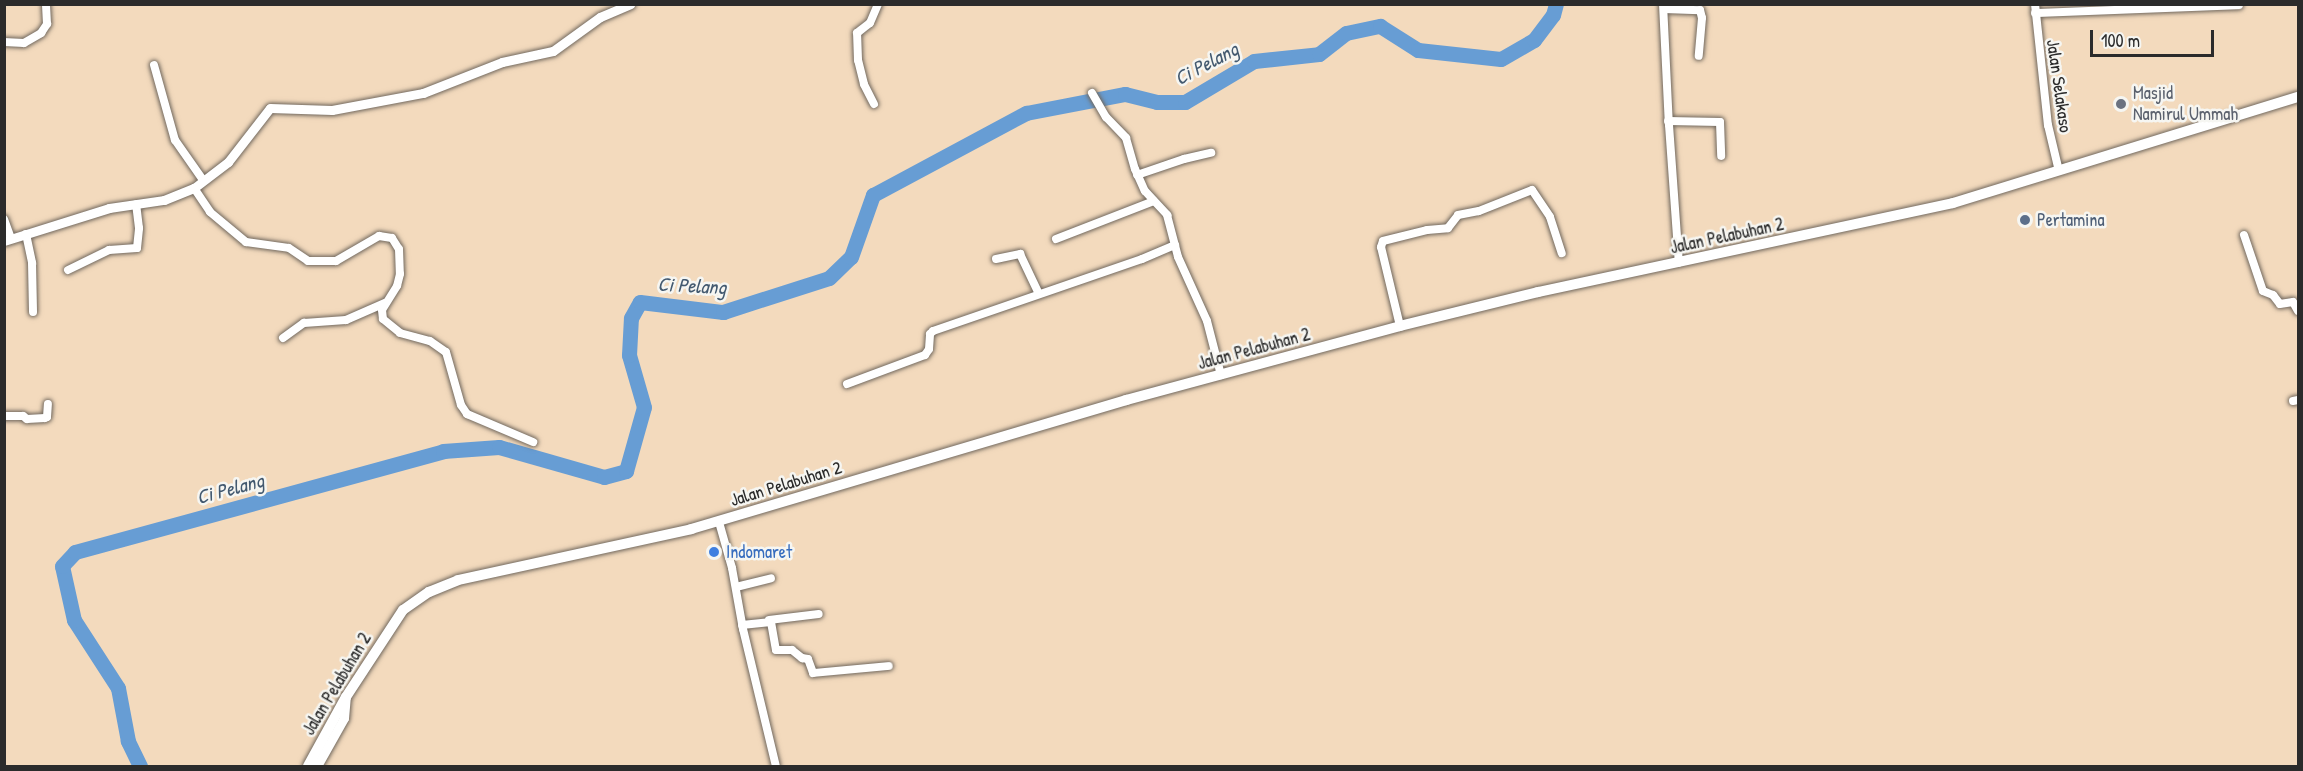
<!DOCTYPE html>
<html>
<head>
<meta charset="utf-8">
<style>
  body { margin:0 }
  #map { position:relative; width:2303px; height:771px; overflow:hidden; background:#f3dabd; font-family:"Patrick Hand",sans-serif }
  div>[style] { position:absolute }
  .river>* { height:15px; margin:-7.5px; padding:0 7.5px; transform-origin:7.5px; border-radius:7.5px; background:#679dd4 }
  .roads { filter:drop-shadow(0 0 2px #71685e) drop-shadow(0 0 2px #71685e) }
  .minor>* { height:8px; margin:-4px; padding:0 4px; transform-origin:4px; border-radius:4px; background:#fff }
  .tertiary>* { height:9px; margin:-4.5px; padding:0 4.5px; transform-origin:4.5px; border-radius:4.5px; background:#fff }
  .secondary>* { height:10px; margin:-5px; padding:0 5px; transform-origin:5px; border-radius:5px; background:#fff }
  .dots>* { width:16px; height:16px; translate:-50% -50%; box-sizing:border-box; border:3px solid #f6f6f2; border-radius:50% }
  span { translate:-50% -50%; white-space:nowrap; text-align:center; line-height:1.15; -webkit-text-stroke:5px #f6f6f2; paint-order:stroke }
  .street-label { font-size:18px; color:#2b2b2b }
  .worship-label { font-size:18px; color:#5b616d }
  .left { translate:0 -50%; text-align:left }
  .service-label { font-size:18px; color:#4e5e75 }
  .shop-label { font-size:18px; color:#366cbe }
  .water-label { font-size:20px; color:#43596f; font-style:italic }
  .frame { position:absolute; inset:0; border:6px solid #2b2b2b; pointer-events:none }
  .scale { position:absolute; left:2090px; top:30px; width:124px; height:27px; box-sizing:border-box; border:3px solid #2b2b2b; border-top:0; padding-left:8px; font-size:18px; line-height:21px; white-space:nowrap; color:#2b2b2b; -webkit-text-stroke:4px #f6f6f2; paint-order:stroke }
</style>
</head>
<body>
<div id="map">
  <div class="river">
    <i style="left:140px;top:766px;width:28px;rotate:-116deg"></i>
    <i style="left:128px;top:741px;width:54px;rotate:-100.7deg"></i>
    <i style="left:118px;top:688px;width:81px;rotate:-122.9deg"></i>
    <i style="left:74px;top:620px;width:55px;rotate:-102.5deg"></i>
    <i style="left:62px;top:566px;width:19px;rotate:-47deg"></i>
    <i style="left:75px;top:552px;width:382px;rotate:-15.3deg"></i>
    <i style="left:443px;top:451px;width:56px;rotate:-4.1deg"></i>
    <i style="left:499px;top:447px;width:109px;rotate:15.9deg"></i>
    <i style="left:604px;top:477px;width:23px;rotate:-15deg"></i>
    <i style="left:626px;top:471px;width:66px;rotate:-74.3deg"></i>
    <i style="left:644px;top:407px;width:54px;rotate:-106.1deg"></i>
    <i style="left:629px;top:355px;width:37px;rotate:-87deg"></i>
    <i style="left:631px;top:318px;width:18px;rotate:-61deg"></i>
    <i style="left:640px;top:302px;width:84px;rotate:6.9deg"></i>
    <i style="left:723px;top:312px;width:111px;rotate:-17.8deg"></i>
    <i style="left:829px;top:278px;width:30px;rotate:-44deg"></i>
    <i style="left:851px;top:257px;width:66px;rotate:-70.5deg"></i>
    <i style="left:873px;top:195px;width:174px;rotate:-28.2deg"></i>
    <i style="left:1026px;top:113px;width:101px;rotate:-10.9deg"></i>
    <i style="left:1125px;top:94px;width:33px;rotate:14deg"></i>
    <i style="left:1157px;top:102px;width:28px"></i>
    <i style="left:1185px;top:102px;width:80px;rotate:-30.7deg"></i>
    <i style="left:1254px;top:61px;width:65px;rotate:-6.1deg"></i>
    <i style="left:1319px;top:54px;width:34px;rotate:-38deg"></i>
    <i style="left:1346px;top:33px;width:35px;rotate:-12deg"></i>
    <i style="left:1380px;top:26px;width:45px;rotate:32.3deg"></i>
    <i style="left:1418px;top:50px;width:83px;rotate:6.2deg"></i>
    <i style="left:1501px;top:59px;width:38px;rotate:-30deg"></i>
    <i style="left:1534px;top:40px;width:31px;rotate:-53deg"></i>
    <i style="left:1553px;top:15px;width:11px;rotate:-75deg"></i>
  </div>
  <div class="roads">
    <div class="minor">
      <i style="left:1663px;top:4px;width:121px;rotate:87.2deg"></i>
      <i style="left:1669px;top:125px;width:138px;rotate:85.9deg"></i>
      <i style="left:2035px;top:4px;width:122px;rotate:83.9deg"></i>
      <i style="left:2048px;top:125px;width:47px;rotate:76.6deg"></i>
      <i style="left:1664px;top:9px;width:36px;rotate:2deg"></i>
      <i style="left:1700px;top:10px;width:8px;rotate:76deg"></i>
      <i style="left:1702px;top:18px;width:38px;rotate:95deg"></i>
      <i style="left:2035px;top:13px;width:204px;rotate:-2.2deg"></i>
      <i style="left:4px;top:42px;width:20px;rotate:3deg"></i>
      <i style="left:24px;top:43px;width:20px;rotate:-30deg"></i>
      <i style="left:41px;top:33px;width:11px;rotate:-56deg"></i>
      <i style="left:47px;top:24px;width:20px;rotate:-93deg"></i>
      <i style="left:154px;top:65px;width:78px;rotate:74.4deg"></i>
      <i style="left:175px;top:140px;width:49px;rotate:55deg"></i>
      <i style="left:1092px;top:93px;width:28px;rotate:60deg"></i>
      <i style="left:1106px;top:117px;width:29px;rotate:46deg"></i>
      <i style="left:1126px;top:138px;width:32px;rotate:74deg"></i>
      <i style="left:1135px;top:169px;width:24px;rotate:66deg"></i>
      <i style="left:1145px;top:191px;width:33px;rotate:47deg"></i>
      <i style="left:1167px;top:215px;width:43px;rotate:75.3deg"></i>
      <i style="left:1178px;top:257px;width:70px;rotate:65.6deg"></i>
      <i style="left:1207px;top:321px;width:56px;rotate:75.5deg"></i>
      <i style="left:874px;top:104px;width:22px;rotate:-117deg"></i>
      <i style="left:864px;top:84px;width:25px;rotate:-104deg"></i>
      <i style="left:858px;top:60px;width:27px;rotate:-92deg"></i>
      <i style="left:857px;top:33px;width:16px;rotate:-38deg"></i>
      <i style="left:870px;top:23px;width:21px;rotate:-67deg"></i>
      <i style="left:1668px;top:121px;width:52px;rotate:1.1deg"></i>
      <i style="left:1720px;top:122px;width:34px;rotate:88deg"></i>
      <i style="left:1137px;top:175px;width:50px;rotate:-18.8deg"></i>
      <i style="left:1184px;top:159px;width:28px;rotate:-13deg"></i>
      <i style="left:194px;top:188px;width:29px;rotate:56deg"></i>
      <i style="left:210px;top:212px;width:47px;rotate:39.8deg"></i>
      <i style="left:246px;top:242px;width:43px;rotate:7.9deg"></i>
      <i style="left:289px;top:248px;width:23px;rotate:34deg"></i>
      <i style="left:308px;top:261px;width:28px"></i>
      <i style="left:336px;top:261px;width:50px;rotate:-30.2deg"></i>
      <i style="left:379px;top:236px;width:13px;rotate:9deg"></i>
      <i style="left:392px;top:238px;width:13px;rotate:58deg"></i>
      <i style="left:399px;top:249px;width:25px;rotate:88deg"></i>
      <i style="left:400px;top:274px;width:12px;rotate:104deg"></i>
      <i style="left:397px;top:286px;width:28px;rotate:122deg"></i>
      <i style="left:382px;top:310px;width:9px;rotate:84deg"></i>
      <i style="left:383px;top:319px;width:22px;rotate:39deg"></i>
      <i style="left:400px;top:333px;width:31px;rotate:15deg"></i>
      <i style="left:430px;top:341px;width:19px;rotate:35deg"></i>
      <i style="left:446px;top:352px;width:55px;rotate:74.2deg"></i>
      <i style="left:461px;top:405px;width:11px;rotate:56deg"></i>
      <i style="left:467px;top:414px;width:72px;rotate:23deg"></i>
      <i style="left:4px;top:219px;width:20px;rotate:70deg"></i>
      <i style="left:26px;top:234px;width:30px;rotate:78deg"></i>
      <i style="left:32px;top:263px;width:49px;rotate:88.8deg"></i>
      <i style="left:2244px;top:235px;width:59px;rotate:71.3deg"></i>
      <i style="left:2263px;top:291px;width:11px;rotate:22deg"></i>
      <i style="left:2273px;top:295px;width:11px;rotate:52deg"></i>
      <i style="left:2280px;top:304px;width:13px;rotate:-9deg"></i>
      <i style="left:2293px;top:302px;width:10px;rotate:61deg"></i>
      <i style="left:1056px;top:239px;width:105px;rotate:-21.2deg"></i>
      <i style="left:996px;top:259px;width:25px;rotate:-12deg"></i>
      <i style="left:1020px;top:254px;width:44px;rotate:64.6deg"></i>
      <i style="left:68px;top:270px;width:46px;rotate:-26deg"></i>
      <i style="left:109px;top:250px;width:28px;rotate:-4deg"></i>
      <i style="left:137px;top:248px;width:20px;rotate:-84deg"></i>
      <i style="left:139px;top:228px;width:24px;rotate:-97deg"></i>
      <i style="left:1400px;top:326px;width:81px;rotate:-103.5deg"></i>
      <i style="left:1381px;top:247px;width:6px;rotate:-72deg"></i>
      <i style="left:1383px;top:241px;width:45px;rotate:-14deg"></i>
      <i style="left:1427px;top:230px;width:21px;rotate:-5deg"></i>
      <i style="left:1448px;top:228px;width:16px;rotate:-52deg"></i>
      <i style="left:1458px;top:215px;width:21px;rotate:-11deg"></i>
      <i style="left:1479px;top:211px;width:57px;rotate:-21.6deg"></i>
      <i style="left:1532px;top:190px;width:32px;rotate:56deg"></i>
      <i style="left:1550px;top:217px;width:38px;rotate:72deg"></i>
      <i style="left:283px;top:338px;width:26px;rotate:-36deg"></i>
      <i style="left:304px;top:323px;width:42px;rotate:-4.1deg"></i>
      <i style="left:346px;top:320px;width:43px;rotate:-23.6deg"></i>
      <i style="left:847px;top:384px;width:83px;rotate:-20.4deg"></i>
      <i style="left:925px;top:355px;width:7px;rotate:-56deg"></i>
      <i style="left:929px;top:349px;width:15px;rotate:-86deg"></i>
      <i style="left:930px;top:334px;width:4px;rotate:-45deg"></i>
      <i style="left:933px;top:331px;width:221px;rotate:-19deg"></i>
      <i style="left:1142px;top:259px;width:36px;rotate:-23deg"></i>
      <i style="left:2293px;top:401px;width:5px;rotate:-11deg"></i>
      <i style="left:4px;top:416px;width:19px"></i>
      <i style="left:23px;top:416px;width:5px;rotate:37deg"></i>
      <i style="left:27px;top:419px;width:18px;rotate:-3deg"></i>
      <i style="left:45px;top:418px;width:2px;rotate:-27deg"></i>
      <i style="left:47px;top:417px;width:13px;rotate:-86deg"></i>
      <i style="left:719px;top:522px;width:48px;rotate:74.2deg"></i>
      <i style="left:732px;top:568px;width:62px;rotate:79.8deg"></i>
      <i style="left:743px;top:629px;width:141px;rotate:76.5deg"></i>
      <i style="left:736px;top:587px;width:36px;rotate:-14deg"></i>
      <i style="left:769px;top:620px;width:50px;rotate:-6.8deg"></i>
      <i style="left:742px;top:625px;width:29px;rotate:-6deg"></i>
      <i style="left:771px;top:622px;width:28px;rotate:80deg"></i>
      <i style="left:776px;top:650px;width:16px"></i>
      <i style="left:792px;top:650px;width:13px;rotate:39deg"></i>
      <i style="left:802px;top:658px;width:6px;rotate:9deg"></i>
      <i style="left:808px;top:659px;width:15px;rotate:70deg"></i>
      <i style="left:813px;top:673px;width:76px;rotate:-5.3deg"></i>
    </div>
    <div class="tertiary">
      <i style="left:4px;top:241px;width:110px;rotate:-17.4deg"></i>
      <i style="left:109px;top:208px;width:56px;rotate:-8.3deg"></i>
      <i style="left:164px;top:200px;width:32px;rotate:-22deg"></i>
      <i style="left:194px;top:188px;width:43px;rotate:-37.4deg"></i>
      <i style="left:228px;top:162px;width:68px;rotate:-52.1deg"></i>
      <i style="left:270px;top:108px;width:62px;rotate:1.8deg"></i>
      <i style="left:332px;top:110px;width:93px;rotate:-10.6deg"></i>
      <i style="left:423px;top:93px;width:85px;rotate:-21.4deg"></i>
      <i style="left:502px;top:62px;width:52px;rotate:-12.2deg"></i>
      <i style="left:553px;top:51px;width:58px;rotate:-35.9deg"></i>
      <i style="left:600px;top:17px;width:33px;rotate:-23deg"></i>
      <i style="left:317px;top:766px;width:55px;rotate:-60.6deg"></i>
      <i style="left:344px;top:718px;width:21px;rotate:-85deg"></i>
    </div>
    <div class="secondary">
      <i style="left:308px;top:766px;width:79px;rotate:-61.2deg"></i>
      <i style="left:346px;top:697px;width:104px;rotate:-56.8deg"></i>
      <i style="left:403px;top:610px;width:32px;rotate:-35deg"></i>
      <i style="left:429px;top:592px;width:31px;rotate:-22deg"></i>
      <i style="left:458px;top:580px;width:239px;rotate:-12.3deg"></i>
      <i style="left:691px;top:529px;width:454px;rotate:-16.5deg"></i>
      <i style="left:1126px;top:400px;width:284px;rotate:-15.1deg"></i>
      <i style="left:1400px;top:326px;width:142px;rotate:-13.8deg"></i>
      <i style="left:1538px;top:292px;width:424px;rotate:-12.1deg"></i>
      <i style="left:1953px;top:203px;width:361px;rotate:-17.1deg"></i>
    </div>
  </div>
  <div class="dots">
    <i style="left:2121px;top:104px;background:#6b7280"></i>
    <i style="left:2025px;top:220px;background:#5c6f8a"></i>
    <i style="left:714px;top:552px;background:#3f7fe0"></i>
  </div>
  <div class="street-label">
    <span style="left:2059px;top:86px;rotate:82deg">Jalan Selakaso</span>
    <span style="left:1727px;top:236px;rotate:-12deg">Jalan Pelabuhan 2</span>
    <span style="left:1254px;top:349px;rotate:-15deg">Jalan Pelabuhan 2</span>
    <span style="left:786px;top:484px;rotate:-17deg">Jalan Pelabuhan 2</span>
    <span style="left:337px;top:684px;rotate:-59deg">Jalan Pelabuhan 2</span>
  </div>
  <div class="worship-label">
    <span class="left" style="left:2133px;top:104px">Masjid<br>Namirul Ummah</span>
  </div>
  <div class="service-label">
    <span class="left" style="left:2037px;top:220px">Pertamina</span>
  </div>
  <div class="shop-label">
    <span class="left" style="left:726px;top:552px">Indomaret</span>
  </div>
  <div class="water-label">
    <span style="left:1206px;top:63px;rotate:-28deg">Ci Pelang</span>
    <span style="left:692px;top:285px;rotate:3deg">Ci Pelang</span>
    <span style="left:230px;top:488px;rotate:-15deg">Ci Pelang</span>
  </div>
  <div class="frame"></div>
  <div class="scale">100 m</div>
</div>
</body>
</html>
